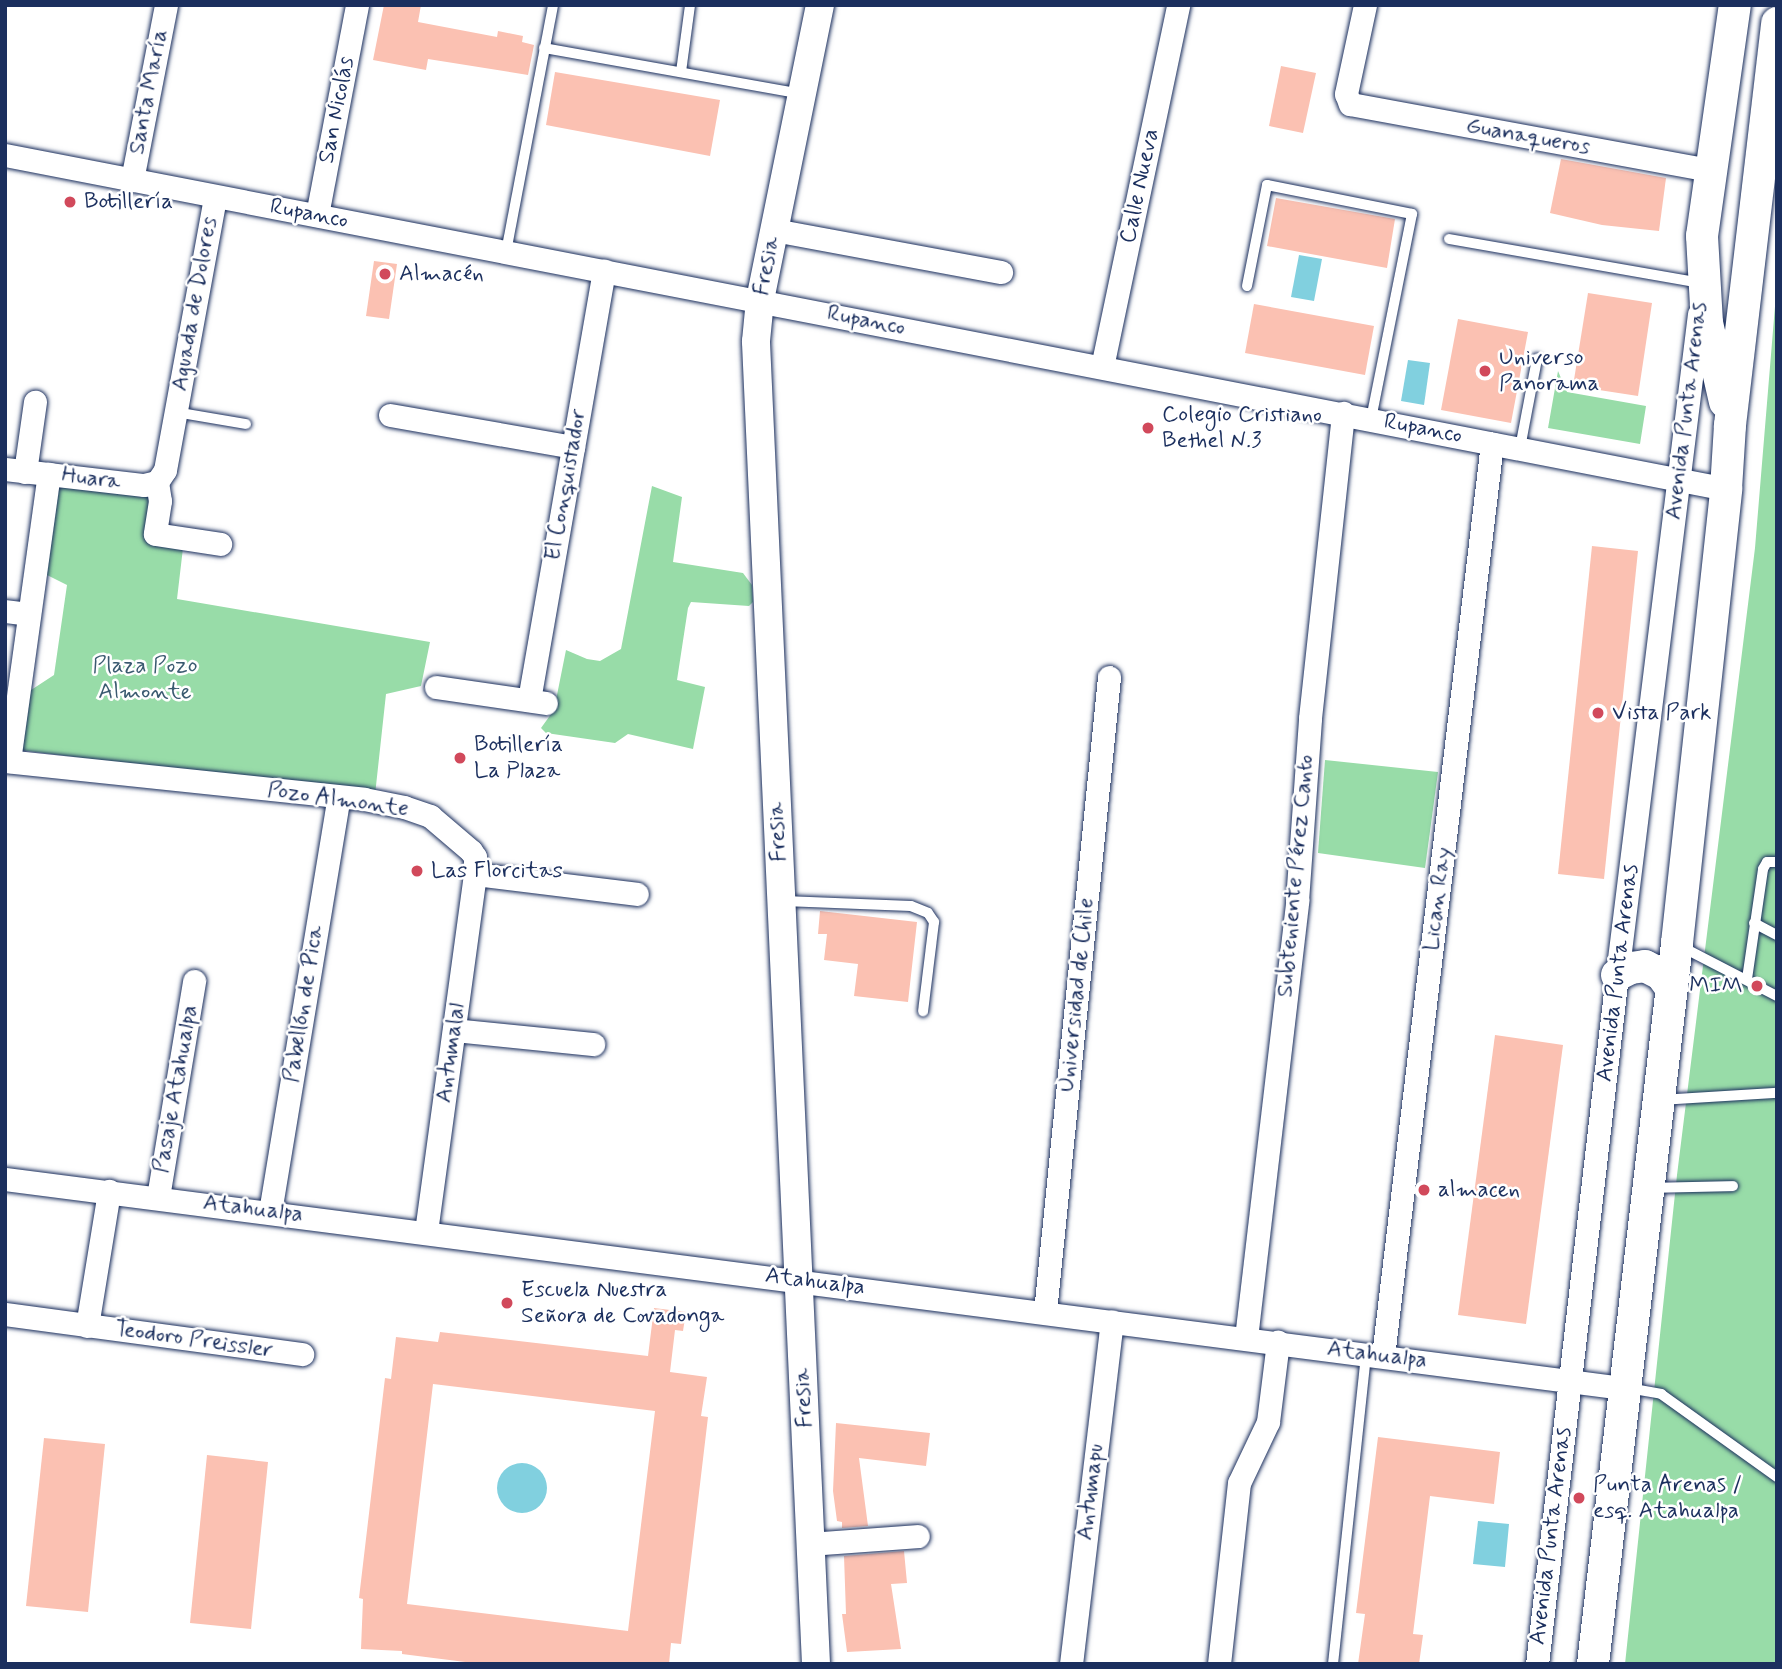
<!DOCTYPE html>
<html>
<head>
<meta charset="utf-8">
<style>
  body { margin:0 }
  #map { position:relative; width:1782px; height:1669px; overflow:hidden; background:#fff; font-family:Mynerve,sans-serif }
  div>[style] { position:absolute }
  .green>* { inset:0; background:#98dca8 }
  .water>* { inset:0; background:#81d0df }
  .round { border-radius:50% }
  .building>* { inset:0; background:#fbc1b2 }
  .roads { filter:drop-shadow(0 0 2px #1b2f5e) drop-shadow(0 0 2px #1b2f5e) }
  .service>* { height:10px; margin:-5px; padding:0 5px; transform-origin:5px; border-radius:5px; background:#fff }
  .minor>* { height:23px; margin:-11.5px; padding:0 11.5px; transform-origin:11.5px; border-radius:11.5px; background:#fff }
  .tertiary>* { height:28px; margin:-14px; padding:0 14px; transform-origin:14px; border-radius:14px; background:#fff }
  .secondary>* { height:32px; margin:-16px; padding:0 16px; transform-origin:16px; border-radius:16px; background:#fff }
  .dots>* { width:19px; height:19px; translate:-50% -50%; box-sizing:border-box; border:4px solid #fff; border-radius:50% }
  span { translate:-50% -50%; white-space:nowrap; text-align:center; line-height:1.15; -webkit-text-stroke:5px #fff; paint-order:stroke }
  .street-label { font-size:23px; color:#1b2f5e }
  .poi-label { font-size:23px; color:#1b2f5e }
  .left { translate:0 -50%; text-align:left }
  .right { translate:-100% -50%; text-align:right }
  .park-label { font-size:23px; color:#3a5a70 }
  .frame { position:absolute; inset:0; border:7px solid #1b2f5e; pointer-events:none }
</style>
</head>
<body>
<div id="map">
  <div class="green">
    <i style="clip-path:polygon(1777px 282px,1777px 1664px,1625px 1664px,1677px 1175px,1755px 548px)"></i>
    <i style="clip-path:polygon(1558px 371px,1567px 392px,1646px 406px,1640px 444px,1548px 428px)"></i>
    <i style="clip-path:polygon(68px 481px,152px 495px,145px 541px,183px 548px,177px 599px,430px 642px,421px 686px,386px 694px,375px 795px,20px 750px,25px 694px,54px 675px,67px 585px,43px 573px,54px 492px)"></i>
    <i style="clip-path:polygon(652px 486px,682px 497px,673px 562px,743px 573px,752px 585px,753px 602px,749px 606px,691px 602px,688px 608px,677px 680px,705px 687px,693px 749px,628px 734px,615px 743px,546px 733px,541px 728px,554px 710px,566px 650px,587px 659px,600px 661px,621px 649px)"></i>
    <i style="clip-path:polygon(1325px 760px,1438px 772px,1425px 868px,1318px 853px)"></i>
  </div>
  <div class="water">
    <i style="clip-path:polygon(1299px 255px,1322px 259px,1314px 301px,1291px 297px)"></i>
    <i style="clip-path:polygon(1408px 360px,1430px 363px,1424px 405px,1401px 401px)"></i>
    <i class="round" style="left:497px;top:1463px;width:50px;height:50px"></i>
    <i style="clip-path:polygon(1478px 1521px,1509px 1524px,1505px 1567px,1473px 1564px)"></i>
  </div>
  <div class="building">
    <i style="clip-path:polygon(384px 5px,421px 5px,418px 22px,497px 37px,498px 31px,523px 36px,522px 42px,534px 45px,528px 75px,428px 59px,426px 70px,373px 60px)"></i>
    <i style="clip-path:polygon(1281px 66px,1316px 73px,1303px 133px,1269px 126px)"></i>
    <i style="clip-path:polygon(555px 72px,720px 100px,710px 156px,546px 125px)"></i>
    <i style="clip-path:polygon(1561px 159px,1666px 178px,1659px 231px,1602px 225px,1550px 213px)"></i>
    <i style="clip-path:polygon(1276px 198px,1395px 219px,1387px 268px,1267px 246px)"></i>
    <i style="clip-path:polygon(374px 261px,397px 264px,389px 319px,366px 316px)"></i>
    <i style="clip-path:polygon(1588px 293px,1652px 303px,1638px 396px,1573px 386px)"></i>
    <i style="clip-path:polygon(1254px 304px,1374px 326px,1365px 375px,1245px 353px)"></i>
    <i style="clip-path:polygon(1458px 319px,1528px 332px,1511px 423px,1441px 410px)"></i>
    <i style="clip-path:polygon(1592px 546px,1638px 551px,1604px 879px,1558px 874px)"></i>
    <i style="clip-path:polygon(820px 911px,917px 922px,908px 1002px,854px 996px,858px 964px,824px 960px,827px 934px,818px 934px)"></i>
    <i style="clip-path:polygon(1495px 1035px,1563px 1045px,1526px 1324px,1458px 1315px)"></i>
    <i style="clip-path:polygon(evenodd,654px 1308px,686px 1312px,683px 1331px,675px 1330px,670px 1372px,707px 1377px,701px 1416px,708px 1417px,681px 1644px,671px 1643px,669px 1664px,481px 1664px,402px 1654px,402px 1651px,361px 1649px,363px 1599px,359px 1598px,385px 1378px,391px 1379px,396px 1337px,438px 1342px,440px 1332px,648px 1356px,654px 1308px,433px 1384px,655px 1411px,628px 1631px,407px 1604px,433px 1384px)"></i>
    <i style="clip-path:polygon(836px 1423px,930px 1433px,926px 1466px,859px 1458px,868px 1526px,842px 1528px,842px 1522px,837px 1521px,833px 1491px)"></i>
    <i style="clip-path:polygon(1378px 1437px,1500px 1452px,1494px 1504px,1430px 1496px,1413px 1634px,1423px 1635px,1419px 1664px,1358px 1664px,1365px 1614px,1356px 1613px)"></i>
    <i style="clip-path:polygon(44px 1438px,105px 1444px,88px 1612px,26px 1606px)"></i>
    <i style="clip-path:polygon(207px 1455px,268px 1462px,251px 1629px,190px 1623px)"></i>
    <i style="clip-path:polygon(904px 1551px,907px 1583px,891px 1584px,901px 1649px,847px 1652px,842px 1614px,846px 1614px,844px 1556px)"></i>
  </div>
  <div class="roads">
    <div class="service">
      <i style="left:544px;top:48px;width:262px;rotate:10.1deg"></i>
      <i style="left:681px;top:72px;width:68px;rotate:-82.3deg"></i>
      <i style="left:1449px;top:239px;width:255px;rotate:9.9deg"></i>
      <i style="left:506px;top:252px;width:251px;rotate:-79.2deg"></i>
      <i style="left:1247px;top:286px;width:103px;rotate:-78.8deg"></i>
      <i style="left:1267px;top:185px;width:148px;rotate:11.3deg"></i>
      <i style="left:1412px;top:214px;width:209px;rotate:101.3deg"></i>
      <i style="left:175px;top:412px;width:72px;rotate:9.6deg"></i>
      <i style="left:1520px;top:448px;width:91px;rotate:-79.2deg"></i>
      <i style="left:784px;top:901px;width:127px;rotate:2.3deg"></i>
      <i style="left:911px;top:906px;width:18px;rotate:22deg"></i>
      <i style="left:928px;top:913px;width:11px;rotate:56deg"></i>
      <i style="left:934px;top:922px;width:90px;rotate:97deg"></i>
      <i style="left:1754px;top:923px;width:26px;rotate:28deg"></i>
      <i style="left:1682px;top:947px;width:107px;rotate:27.3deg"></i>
      <i style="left:1747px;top:979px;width:111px;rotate:-81.7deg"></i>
      <i style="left:1763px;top:869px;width:8px;rotate:-60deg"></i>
      <i style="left:1767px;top:862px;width:10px"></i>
      <i style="left:1661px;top:1100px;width:116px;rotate:-3.5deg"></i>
      <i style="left:1652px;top:1188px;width:81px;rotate:-1.4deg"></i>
      <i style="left:1628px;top:1388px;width:34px;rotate:10deg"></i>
      <i style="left:1661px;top:1394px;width:143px;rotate:35.6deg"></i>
      <i style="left:1333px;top:1664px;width:312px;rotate:-83.9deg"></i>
    </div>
    <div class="minor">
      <i style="left:1365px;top:5px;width:91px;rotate:102.1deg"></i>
      <i style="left:1346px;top:94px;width:11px;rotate:68deg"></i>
      <i style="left:1350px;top:104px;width:365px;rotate:10.4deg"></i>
      <i style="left:5px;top:155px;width:1753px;rotate:10.98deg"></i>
      <i style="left:132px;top:180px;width:178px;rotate:-79deg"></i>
      <i style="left:317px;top:215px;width:214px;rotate:-79.2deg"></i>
      <i style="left:774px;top:230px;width:231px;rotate:10.5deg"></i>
      <i style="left:1102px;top:367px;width:370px;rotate:-78.1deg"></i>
      <i style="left:390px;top:415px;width:186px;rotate:9.9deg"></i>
      <i style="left:5px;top:469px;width:140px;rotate:6.6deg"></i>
      <i style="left:144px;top:485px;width:13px;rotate:-13deg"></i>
      <i style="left:25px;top:472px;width:71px;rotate:-81.9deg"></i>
      <i style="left:157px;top:482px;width:14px;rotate:-56deg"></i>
      <i style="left:165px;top:470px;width:278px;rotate:-79.6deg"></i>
      <i style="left:157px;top:482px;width:19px;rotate:81deg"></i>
      <i style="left:160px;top:501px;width:33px;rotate:99deg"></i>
      <i style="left:155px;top:534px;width:66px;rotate:8.7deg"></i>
      <i style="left:5px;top:611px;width:24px;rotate:7deg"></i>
      <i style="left:436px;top:687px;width:111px;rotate:8.3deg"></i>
      <i style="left:529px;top:700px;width:436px;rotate:-80.1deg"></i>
      <i style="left:5px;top:761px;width:361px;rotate:6deg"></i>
      <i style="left:364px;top:799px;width:41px;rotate:11.3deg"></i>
      <i style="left:404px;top:807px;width:28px;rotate:19deg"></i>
      <i style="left:430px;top:816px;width:54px;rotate:40.5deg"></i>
      <i style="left:471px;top:851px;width:7px;rotate:56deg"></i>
      <i style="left:475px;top:857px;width:17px;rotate:90deg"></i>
      <i style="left:475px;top:874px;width:361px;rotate:97.8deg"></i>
      <i style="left:9px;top:761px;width:290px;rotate:-82.1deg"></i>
      <i style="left:475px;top:874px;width:163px;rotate:7deg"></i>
      <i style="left:454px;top:1030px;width:140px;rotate:5.8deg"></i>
      <i style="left:5px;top:1179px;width:1632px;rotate:7.36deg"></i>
      <i style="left:158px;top:1197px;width:219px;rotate:-80.5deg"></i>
      <i style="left:270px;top:1212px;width:421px;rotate:-80.6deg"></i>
      <i style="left:1045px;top:1312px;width:638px;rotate:-84.24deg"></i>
      <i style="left:5px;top:1314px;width:300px;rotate:7.7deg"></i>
      <i style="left:87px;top:1326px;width:137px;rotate:-80.7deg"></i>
      <i style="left:1246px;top:1338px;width:440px;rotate:-83.3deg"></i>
      <i style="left:1297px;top:901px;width:183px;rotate:-85.9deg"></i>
      <i style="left:1310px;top:718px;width:307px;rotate:-83.8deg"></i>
      <i style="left:1383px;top:1356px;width:919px;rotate:-83.19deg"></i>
      <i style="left:810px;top:1544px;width:108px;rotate:-4.2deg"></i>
      <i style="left:1071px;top:1664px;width:345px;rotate:-83.2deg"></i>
      <i style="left:1219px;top:1664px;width:182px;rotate:-83.7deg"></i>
      <i style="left:1239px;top:1483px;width:68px;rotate:-64.6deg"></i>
      <i style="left:1268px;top:1422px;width:81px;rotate:-82.9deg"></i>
      <i style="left:1537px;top:1664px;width:694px;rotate:-83.38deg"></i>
      <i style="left:1617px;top:975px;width:666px;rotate:-82.93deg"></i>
    </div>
    <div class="tertiary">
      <i style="left:816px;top:1664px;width:1324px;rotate:-92.6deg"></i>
      <i style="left:756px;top:341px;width:41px;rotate:-84.4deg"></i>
      <i style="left:760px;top:300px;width:301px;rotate:-78.5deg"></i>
    </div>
    <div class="secondary">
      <i style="left:1725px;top:402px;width:81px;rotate:-102.8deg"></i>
      <i style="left:1707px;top:323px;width:87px;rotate:-93.3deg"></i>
      <i style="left:1702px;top:236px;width:233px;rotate:-81.9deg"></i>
      <i style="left:1617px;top:975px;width:16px;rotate:-27deg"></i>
      <i style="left:1631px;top:968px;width:14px;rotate:-8deg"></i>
      <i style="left:1645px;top:966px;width:18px;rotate:27deg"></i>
      <i style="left:1661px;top:974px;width:17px;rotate:54deg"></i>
      <i style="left:1593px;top:1664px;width:726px;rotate:-83.35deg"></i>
      <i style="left:1677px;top:943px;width:457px;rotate:-83.8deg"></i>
      <i style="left:1726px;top:489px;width:64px;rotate:-86.4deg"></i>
      <i style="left:1730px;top:425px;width:405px;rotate:-83.3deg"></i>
    </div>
  </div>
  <div class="dots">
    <i style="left:70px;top:202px;background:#d1495b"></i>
    <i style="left:385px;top:274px;background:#d1495b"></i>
    <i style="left:1485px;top:371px;background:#d1495b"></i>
    <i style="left:1148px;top:428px;background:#d1495b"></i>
    <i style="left:1598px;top:713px;background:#d1495b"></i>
    <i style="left:460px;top:758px;background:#d1495b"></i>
    <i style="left:417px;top:871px;background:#d1495b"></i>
    <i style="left:1757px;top:986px;background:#d1495b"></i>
    <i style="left:1424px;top:1190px;background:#d1495b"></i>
    <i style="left:507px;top:1303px;background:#d1495b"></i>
    <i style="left:1579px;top:1498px;background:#d1495b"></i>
  </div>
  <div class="street-label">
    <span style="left:149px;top:92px;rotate:-79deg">Santa María</span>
    <span style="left:337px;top:110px;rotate:-79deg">San Nicolás</span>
    <span style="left:1528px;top:137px;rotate:10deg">Guanaqueros</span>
    <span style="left:1140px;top:186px;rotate:-78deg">Calle Nueva</span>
    <span style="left:309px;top:214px;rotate:11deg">Rupanco</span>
    <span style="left:767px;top:266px;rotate:-79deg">Fresia</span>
    <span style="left:195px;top:304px;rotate:-80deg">Aguada de Dolores</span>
    <span style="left:866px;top:321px;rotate:11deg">Rupanco</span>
    <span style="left:1687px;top:411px;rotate:-83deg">Avenida Punta Arenas</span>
    <span style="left:1423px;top:429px;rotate:11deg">Rupanco</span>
    <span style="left:91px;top:479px;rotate:7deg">Huara</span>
    <span style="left:566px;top:485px;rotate:-80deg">El Conquistador</span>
    <span style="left:338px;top:800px;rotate:8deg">Pozo Almonte</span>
    <span style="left:778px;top:832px;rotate:-93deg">Fresia</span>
    <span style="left:1296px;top:876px;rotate:-85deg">Subteniente Pérez Canto</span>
    <span style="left:1438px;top:899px;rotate:-83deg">Lican Ray</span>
    <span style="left:1618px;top:973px;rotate:-83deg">Avenida Punta Arenas</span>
    <span style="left:1077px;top:995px;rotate:-84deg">Universidad de Chile</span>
    <span style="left:304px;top:1004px;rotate:-81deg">Pabellón de Pica</span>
    <span style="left:451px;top:1053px;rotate:-82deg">Antumalal</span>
    <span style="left:176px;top:1089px;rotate:-80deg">Pasaje Atahualpa</span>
    <span style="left:253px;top:1209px;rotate:7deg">Atahualpa</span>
    <span style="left:815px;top:1282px;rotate:7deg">Atahualpa</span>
    <span style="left:194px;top:1340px;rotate:8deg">Teodoro Preissler</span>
    <span style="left:1377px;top:1355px;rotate:7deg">Atahualpa</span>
    <span style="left:804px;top:1398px;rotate:-93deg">Fresia</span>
    <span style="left:1091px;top:1492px;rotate:-83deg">Antumapu</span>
    <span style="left:1551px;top:1536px;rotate:-83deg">Avenida Punta Arenas</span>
  </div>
  <div class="poi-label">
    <span class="left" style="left:84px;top:202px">Botillería</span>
    <span class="left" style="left:399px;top:274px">Almacén</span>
    <span class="left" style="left:1499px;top:371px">Universo<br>Panorama</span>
    <span class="left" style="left:1162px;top:428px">Colegio Cristiano<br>Bethel N.3</span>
    <span class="left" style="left:1612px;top:713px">Vista Park</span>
    <span class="left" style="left:474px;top:758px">Botillería<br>La Plaza</span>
    <span class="left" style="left:431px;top:871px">Las Florcitas</span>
    <span class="right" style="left:1743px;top:986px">MIM</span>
    <span class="left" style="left:1438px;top:1190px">almacen</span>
    <span class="left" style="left:521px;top:1303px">Escuela Nuestra<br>Señora de Covadonga</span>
    <span class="left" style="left:1593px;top:1498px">Punta Arenas /<br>esq. Atahualpa</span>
  </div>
  <div class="park-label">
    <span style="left:145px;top:679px">Plaza Pozo<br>Almonte</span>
  </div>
  <div class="frame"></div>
</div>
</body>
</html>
